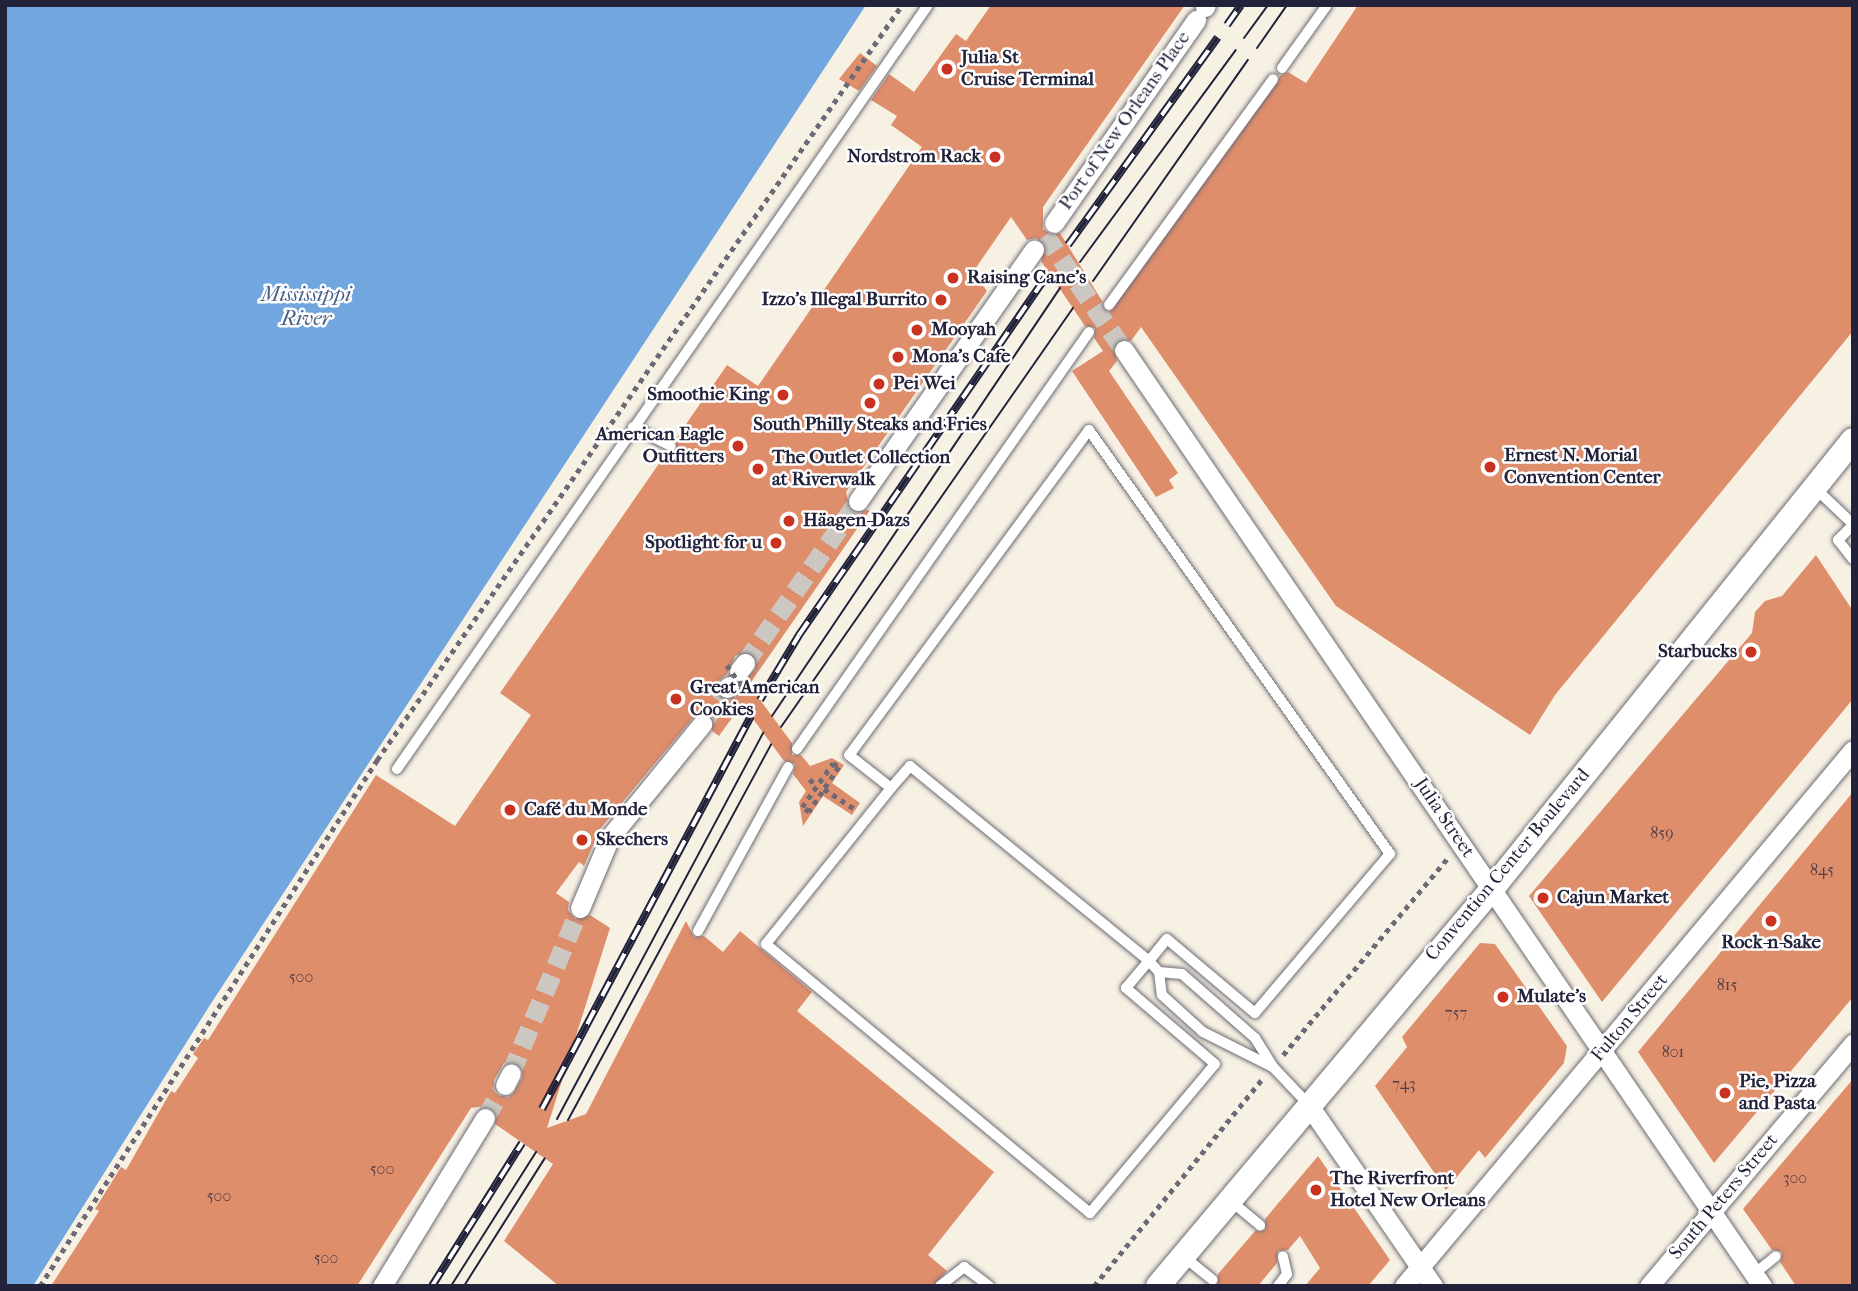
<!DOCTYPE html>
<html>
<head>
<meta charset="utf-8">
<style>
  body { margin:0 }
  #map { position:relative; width:1858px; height:1291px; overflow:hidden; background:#f7f1e3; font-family:"IM FELL French Canon",serif }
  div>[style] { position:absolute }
  .water>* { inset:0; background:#72a6df }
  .building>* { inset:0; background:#df8e6c }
  .minor-tunnel>* { height:19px; margin-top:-9.5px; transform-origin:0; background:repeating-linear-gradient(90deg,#ccc8c1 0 19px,transparent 0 29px) }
  .path>* { height:4.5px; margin-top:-2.25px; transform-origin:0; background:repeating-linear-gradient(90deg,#6d6a76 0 5px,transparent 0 10px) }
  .roads { filter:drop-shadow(0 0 2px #6d6a76) drop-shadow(0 0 2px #6d6a76) }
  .service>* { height:10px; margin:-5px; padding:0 5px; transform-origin:5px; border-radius:5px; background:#fff }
  .minor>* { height:19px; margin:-9.5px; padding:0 9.5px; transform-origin:9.5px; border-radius:9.5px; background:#fff }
  .tertiary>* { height:24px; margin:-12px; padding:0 12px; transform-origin:12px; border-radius:12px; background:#fff }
  .tram>* { height:2px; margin:-1px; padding:0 1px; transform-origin:1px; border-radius:1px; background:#22223b }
  .rail>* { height:8px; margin-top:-4px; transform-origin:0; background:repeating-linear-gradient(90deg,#fff 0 16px,#22223b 0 32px); box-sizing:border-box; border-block:2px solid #22223b }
  .path-bridge>* { height:4.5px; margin-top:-2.25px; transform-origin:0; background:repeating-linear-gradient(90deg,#6d6a76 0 5px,transparent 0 10px) }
  .dots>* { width:19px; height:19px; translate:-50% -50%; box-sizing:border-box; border:4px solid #fff; border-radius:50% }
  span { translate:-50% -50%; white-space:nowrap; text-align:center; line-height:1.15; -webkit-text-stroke:5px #fff; paint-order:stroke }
  .number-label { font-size:16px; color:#513d47 }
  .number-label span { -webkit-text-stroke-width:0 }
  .poi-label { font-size:19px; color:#22223b; font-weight:700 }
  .left { translate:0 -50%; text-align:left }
  .right { translate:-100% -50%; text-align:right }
  .street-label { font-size:19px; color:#22223b }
  .water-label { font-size:21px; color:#465d85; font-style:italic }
  .frame { position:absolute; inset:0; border:7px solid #22223b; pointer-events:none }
</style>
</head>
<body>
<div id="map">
  <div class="water">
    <i style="clip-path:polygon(5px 5px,866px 5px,210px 1005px,33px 1286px,5px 1286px)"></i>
  </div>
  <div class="building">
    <i style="clip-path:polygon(evenodd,991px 5px,1185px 5px,1043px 207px,1043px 229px,1052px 235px,1060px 233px,1109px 312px,1281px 75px,1288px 72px,1306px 83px,1358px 5px,1853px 5px,1853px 331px,1555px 695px,1530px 735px,1336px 606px,1141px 327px,1131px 341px,1122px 338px,1113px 344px,1117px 361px,1109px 371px,1178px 473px,1169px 480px,1174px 488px,1156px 497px,1072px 371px,1103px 351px,1094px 338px,1095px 328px,1085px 326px,1041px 261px,1045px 244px,1036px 238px,1027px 240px,1011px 217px,973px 272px,987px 291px,846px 492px,850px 511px,870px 510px,749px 685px,792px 743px,792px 755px,801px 755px,810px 766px,832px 758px,844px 765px,832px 783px,860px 803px,852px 815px,823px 796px,803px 826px,799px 802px,806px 791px,793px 774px,795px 764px,784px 761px,742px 704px,719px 736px,712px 731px,710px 715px,698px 712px,600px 829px,584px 866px,579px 862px,556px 893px,569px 902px,568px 910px,575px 919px,590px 915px,610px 928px,547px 1128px,586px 1114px,686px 921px,694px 937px,704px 936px,723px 952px,740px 931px,812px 992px,797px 1011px,994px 1172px,928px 1255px,947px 1271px,933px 1286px,559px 1286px,504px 1241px,553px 1164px,495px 1124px,495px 1112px,485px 1106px,471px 1108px,357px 1286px,51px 1286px,99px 1211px,95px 1209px,121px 1167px,126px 1170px,171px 1091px,175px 1093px,198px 1058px,193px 1054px,204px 1038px,208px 1040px,376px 775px,455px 826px,531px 715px,500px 693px,667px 452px,677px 450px,675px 440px,727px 365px,758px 386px,922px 147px,891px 125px,897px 116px,871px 100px,889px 74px,914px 92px,956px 34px,966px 41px,991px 5px,747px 651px,756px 659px,755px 670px,741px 683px,736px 697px,723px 700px,715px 684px,727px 674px,735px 656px,747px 651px,991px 5px,516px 1062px,522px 1067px,522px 1078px,512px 1095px,500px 1096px,494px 1091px,494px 1080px,504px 1063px,516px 1062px)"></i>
    <i style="clip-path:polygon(860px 53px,877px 66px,859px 91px,839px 79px)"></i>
    <i style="clip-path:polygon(1816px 555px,1853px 611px,1853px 699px,1602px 1002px,1529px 896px,1752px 633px,1755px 612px,1765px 601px,1782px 596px)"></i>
    <i style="clip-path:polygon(1853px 792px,1853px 997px,1714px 1163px,1638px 1052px)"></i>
    <i style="clip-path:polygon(1480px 943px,1495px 944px,1567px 1046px,1564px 1063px,1485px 1158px,1479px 1150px,1446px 1190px,1375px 1086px,1407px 1047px,1402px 1037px)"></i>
    <i style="clip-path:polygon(1853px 1079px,1853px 1286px,1796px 1286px,1780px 1262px,1782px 1252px,1772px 1250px,1743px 1209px)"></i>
    <i style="clip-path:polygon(1318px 1156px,1390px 1260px,1368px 1286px,1305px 1286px,1320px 1268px,1300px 1236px,1288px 1250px,1278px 1251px,1277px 1263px,1258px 1286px,1217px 1286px,1218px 1274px,1255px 1231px,1265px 1230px,1265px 1219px)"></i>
  </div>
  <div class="minor-tunnel">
    <i style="left:1045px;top:235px;width:140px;rotate:55.5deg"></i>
    <i style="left:745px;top:663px;width:198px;rotate:-55.1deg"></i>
    <i style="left:702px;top:724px;width:44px;rotate:-55.2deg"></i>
    <i style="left:511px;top:1073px;width:179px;rotate:-67.3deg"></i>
    <i style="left:485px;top:1118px;width:39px;rotate:-59deg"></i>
  </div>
  <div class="path">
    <i style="left:833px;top:763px;width:7px;rotate:34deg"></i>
    <i style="left:839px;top:767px;width:54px;rotate:123.7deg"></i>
    <i style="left:809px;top:812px;width:9px;rotate:-144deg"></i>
    <i style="left:802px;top:807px;width:54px;rotate:-54.8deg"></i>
    <i style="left:810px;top:779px;width:10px;rotate:53deg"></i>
    <i style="left:824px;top:789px;width:38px;rotate:33deg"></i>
    <i style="left:1283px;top:1055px;width:257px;rotate:-50.1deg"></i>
    <i style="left:40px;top:1286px;width:625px;rotate:-57.35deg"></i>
    <i style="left:377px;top:760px;width:920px;rotate:-55.19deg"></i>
    <i style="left:1094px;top:1286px;width:268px;rotate:-50.9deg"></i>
  </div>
  <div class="roads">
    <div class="service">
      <i style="left:1282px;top:68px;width:77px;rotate:-54.5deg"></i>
      <i style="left:1109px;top:305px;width:279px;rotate:-54deg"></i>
      <i style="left:633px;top:427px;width:42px;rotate:26.6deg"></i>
      <i style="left:1815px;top:488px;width:52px;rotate:43.5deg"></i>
      <i style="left:1853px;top:525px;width:21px;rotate:135deg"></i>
      <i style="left:1838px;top:540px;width:24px;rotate:52deg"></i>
      <i style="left:797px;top:749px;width:509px;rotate:-55deg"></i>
      <i style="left:397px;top:769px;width:930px;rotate:-55.2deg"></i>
      <i style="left:891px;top:788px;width:200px;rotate:128.7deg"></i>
      <i style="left:766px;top:944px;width:421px;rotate:39.7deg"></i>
      <i style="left:1090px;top:1213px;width:194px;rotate:-50deg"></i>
      <i style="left:1215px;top:1064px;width:117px;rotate:-139.5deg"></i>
      <i style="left:1126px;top:988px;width:35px;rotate:-50deg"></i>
      <i style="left:1149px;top:961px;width:28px;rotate:-51deg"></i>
      <i style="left:1167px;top:939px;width:115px;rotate:40.1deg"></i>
      <i style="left:1255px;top:1013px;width:209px;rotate:-49.7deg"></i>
      <i style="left:1390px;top:854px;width:520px;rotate:-125.37deg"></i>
      <i style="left:1089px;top:430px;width:404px;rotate:126.4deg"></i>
      <i style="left:849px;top:755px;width:53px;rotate:38.2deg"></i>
      <i style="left:891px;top:788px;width:29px;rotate:-49deg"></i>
      <i style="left:910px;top:766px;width:308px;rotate:39.2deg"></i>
      <i style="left:1149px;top:961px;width:15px;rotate:48deg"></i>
      <i style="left:1159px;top:972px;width:23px;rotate:83deg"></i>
      <i style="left:1162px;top:995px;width:55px;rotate:42.1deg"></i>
      <i style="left:1203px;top:1032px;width:78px;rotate:26.6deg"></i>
      <i style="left:698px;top:931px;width:187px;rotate:-61.2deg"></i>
      <i style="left:1159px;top:972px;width:23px;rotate:5deg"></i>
      <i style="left:1182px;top:974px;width:97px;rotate:41.2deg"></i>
      <i style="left:1255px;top:1038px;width:34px;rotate:58deg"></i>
      <i style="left:1273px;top:1067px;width:51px;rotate:46.6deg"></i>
      <i style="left:1231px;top:1201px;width:38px;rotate:40deg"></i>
      <i style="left:1183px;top:1256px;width:38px;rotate:39deg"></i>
      <i style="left:1754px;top:1274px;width:28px;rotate:-39deg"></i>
      <i style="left:940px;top:1286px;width:31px;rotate:-38deg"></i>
      <i style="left:964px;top:1267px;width:31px;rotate:37deg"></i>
      <i style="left:1278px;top:1286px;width:15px;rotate:-53deg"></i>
      <i style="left:1287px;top:1274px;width:18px;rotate:-103deg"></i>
    </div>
    <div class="minor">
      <i style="left:1205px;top:7px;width:2px;rotate:-63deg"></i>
      <i style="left:1054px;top:223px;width:248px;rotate:-55deg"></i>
      <i style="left:1124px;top:350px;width:1133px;rotate:55.72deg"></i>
      <i style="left:858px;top:501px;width:307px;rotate:-55deg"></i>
      <i style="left:739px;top:671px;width:10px;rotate:-53deg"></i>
      <i style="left:727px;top:688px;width:3px;rotate:-45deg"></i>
      <i style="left:580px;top:908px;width:77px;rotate:-67.1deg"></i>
      <i style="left:610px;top:837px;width:146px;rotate:-50.8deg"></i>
      <i style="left:505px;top:1085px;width:13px;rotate:-63deg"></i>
      <i style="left:1308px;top:1104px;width:221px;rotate:55.5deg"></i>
      <i style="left:382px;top:1286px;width:197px;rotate:-58.5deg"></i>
      <i style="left:1404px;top:1286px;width:699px;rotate:-50.05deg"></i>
      <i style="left:1649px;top:1286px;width:317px;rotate:-49.9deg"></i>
    </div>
    <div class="tertiary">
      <i style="left:1158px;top:1286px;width:519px;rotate:-49.93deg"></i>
      <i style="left:1492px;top:889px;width:576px;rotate:-51.2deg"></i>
    </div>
  </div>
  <div class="tram">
    <i style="left:1244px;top:38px;width:41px;rotate:-54deg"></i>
    <i style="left:1257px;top:48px;width:52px;rotate:-55.1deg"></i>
    <i style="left:1080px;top:262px;width:263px;rotate:-53.7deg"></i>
    <i style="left:1093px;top:281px;width:270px;rotate:-55deg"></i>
    <i style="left:772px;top:716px;width:516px;rotate:-56.06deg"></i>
    <i style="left:781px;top:727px;width:511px;rotate:-55.13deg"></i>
    <i style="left:557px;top:1119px;width:438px;rotate:-61.9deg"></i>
    <i style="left:568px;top:1120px;width:427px;rotate:-61.6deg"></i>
    <i style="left:451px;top:1286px;width:159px;rotate:-57.6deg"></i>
    <i style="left:464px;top:1286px;width:151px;rotate:-57.7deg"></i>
  </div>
  <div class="rail">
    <i style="left:1227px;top:25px;width:24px;rotate:-55deg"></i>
    <i style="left:1068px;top:245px;width:256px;rotate:-54.2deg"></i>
    <i style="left:760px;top:700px;width:76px;rotate:-59deg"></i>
    <i style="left:799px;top:635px;width:440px;rotate:-55.4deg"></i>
    <i style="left:542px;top:1109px;width:445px;rotate:-62deg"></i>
    <i style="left:432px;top:1286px;width:169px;rotate:-57.8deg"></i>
  </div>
  <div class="path-bridge">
    <i style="left:727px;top:665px;width:33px;rotate:55deg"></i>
  </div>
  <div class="dots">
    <i style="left:947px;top:69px;background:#c8321e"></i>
    <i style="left:995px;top:157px;background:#c8321e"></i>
    <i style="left:953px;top:278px;background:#c8321e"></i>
    <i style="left:941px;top:300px;background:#c8321e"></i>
    <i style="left:917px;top:330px;background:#c8321e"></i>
    <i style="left:898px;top:357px;background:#c8321e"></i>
    <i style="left:879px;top:384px;background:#c8321e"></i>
    <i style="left:783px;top:395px;background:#c8321e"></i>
    <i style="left:870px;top:403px;background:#c8321e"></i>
    <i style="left:738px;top:446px;background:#c8321e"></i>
    <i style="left:1490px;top:467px;background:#c8321e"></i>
    <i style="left:758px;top:469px;background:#c8321e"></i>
    <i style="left:789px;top:521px;background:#c8321e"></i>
    <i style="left:776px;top:543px;background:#c8321e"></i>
    <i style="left:1751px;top:652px;background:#c8321e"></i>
    <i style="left:676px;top:699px;background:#c8321e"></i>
    <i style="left:510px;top:810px;background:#c8321e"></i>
    <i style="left:582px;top:840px;background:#c8321e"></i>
    <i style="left:1543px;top:898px;background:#c8321e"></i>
    <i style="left:1771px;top:921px;background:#c8321e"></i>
    <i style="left:1503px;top:997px;background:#c8321e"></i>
    <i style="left:1725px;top:1093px;background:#c8321e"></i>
    <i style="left:1316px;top:1190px;background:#c8321e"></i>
  </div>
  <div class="number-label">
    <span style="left:1662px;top:833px">859</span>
    <span style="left:1822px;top:870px">845</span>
    <span style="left:301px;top:977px">500</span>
    <span style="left:1727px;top:985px">815</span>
    <span style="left:1456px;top:1013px">757</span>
    <span style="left:1673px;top:1052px">801</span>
    <span style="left:1404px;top:1084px">743</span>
    <span style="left:382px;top:1169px">500</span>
    <span style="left:1795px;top:1178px">300</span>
    <span style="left:219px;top:1196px">500</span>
    <span style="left:326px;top:1258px">500</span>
  </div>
  <div class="poi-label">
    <span class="left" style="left:961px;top:69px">Julia St<br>Cruise Terminal</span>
    <span class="right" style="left:981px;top:157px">Nordstrom Rack</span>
    <span class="left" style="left:967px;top:278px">Raising Cane's</span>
    <span class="right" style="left:927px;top:300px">Izzo's Illegal Burrito</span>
    <span class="left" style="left:931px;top:330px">Mooyah</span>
    <span class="left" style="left:912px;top:357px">Mona's Cafe</span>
    <span class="left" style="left:893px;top:384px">Pei Wei</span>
    <span class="right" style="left:769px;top:395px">Smoothie King</span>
    <span style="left:870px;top:425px">South Philly Steaks and Fries</span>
    <span class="right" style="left:724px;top:446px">American Eagle<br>Outfitters</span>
    <span class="left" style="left:1504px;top:467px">Ernest N. Morial<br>Convention Center</span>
    <span class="left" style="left:772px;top:469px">The Outlet Collection<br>at Riverwalk</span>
    <span class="left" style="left:803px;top:521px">Häagen-Dazs</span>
    <span class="right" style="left:762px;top:543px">Spotlight for u</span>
    <span class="right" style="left:1737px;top:652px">Starbucks</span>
    <span class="left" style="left:690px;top:699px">Great American<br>Cookies</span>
    <span class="left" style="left:524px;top:810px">Café du Monde</span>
    <span class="left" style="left:596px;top:840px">Skechers</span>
    <span class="left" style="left:1557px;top:898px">Cajun Market</span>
    <span style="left:1771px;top:943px">Rock-n-Sake</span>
    <span class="left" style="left:1517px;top:997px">Mulate's</span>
    <span class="left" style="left:1739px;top:1093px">Pie, Pizza<br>and Pasta</span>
    <span class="left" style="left:1330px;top:1190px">The Riverfront<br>Hotel New Orleans</span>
  </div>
  <div class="street-label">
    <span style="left:1125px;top:121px;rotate:-55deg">Port of New Orleans Place</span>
    <span style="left:1444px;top:818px;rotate:56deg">Julia Street</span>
    <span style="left:1508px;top:865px;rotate:-50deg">Convention Center Boulevard</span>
    <span style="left:1630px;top:1018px;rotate:-50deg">Fulton Street</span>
    <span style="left:1724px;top:1197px;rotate:-50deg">South Peters Street</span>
  </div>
  <div class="water-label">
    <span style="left:306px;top:306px">Mississippi<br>River</span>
  </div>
  <div class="frame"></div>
</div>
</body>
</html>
